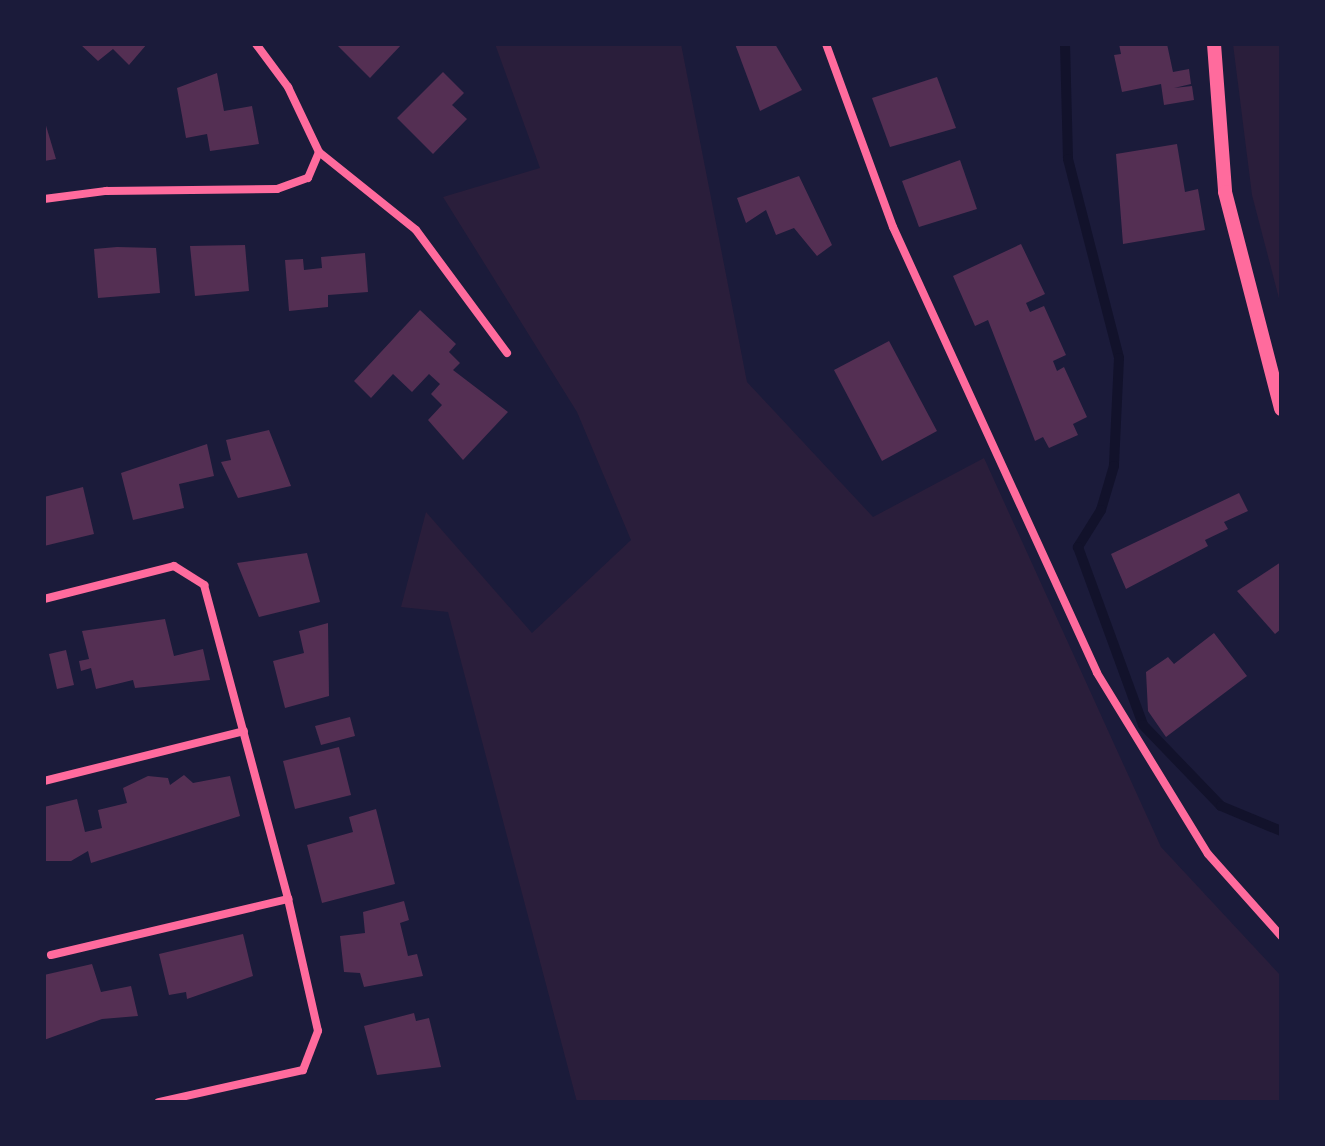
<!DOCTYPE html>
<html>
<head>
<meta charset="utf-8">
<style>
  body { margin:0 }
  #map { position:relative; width:1325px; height:1146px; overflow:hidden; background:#1b1b3a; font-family:"Open Sans",sans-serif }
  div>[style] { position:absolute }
  .green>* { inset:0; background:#2a1e3b }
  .stream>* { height:10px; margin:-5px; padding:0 5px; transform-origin:5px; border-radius:5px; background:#12122b }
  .building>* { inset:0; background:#542f53 }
  .minor>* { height:8px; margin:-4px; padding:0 4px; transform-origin:4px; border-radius:4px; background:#ff6b9d }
  .tertiary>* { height:14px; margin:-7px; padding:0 7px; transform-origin:7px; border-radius:7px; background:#ff6b9d }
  span { translate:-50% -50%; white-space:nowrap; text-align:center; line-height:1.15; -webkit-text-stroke:8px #1b1b3a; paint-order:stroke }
  .frame { position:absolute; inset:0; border:46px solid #1b1b3a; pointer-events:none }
</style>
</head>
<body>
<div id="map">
  <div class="green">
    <i style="clip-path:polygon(495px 44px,681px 44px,747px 382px,873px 517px,984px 458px,1161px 847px,1281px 976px,1281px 1102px,577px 1102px,448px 612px,401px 607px,426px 512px,532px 633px,631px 540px,577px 412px,443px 197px,540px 168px)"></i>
    <i style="clip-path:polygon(1233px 44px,1281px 44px,1281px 306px,1252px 195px)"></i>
  </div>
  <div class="stream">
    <i style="left:1065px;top:44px;width:115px;rotate:88.5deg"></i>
    <i style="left:1068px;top:159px;width:205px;rotate:75.6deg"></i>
    <i style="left:1119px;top:358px;width:108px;rotate:92.7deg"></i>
    <i style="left:1114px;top:466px;width:46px;rotate:106.5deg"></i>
    <i style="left:1101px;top:510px;width:44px;rotate:121.9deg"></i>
    <i style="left:1078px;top:547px;width:189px;rotate:69.9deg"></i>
    <i style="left:1143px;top:725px;width:112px;rotate:46.1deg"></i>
    <i style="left:1221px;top:806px;width:65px;rotate:22.6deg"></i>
  </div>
  <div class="building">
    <i style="clip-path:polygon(80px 44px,147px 44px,129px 65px,113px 49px,98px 61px)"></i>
    <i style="clip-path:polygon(336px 44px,402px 44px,370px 78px)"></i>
    <i style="clip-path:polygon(735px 44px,775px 44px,802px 90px,760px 111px)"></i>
    <i style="clip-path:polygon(1119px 44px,1167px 44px,1173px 72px,1189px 69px,1191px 84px,1174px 88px,1192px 86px,1194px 100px,1164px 105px,1161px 84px,1122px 92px,1114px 55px,1121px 54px)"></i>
    <i style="clip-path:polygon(443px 72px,464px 93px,452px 105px,467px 119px,433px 154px,397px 118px)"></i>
    <i style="clip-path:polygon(217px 73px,224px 111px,252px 106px,259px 144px,210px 151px,207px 134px,186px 138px,177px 88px)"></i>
    <i style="clip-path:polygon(937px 77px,956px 128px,890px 147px,872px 98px)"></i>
    <i style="clip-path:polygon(44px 119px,56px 159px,44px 161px)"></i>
    <i style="clip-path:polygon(1177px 144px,1185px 192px,1198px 189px,1205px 230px,1123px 244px,1116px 154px)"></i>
    <i style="clip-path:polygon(960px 160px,977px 209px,919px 227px,902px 181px)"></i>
    <i style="clip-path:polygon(799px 176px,832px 245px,817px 256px,794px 228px,776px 235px,766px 210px,746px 223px,737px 198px)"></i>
    <i style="clip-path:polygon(1021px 244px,1045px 294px,1026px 303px,1030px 312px,1044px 306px,1066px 355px,1053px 361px,1057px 371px,1064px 367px,1087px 417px,1073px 424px,1078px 435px,1049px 448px,1043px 437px,1035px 441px,988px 320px,975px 326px,953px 276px)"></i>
    <i style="clip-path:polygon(245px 245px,249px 291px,195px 296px,190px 246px)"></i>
    <i style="clip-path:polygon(117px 247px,156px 248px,160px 293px,98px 298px,94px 249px)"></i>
    <i style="clip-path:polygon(365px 253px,368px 292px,328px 295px,328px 307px,289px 311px,285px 260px,303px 259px,304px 270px,322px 268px,321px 257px)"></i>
    <i style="clip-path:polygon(420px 310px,456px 344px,449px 352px,460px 363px,453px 370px,508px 412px,463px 460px,428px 420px,442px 405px,431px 394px,440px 384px,429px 374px,412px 392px,393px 374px,371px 398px,354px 381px)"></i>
    <i style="clip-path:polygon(889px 341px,937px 431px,882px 461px,834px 370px)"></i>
    <i style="clip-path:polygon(269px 430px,291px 486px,238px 498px,221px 462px,231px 460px,226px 440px)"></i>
    <i style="clip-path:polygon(207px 444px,214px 476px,179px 484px,184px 508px,133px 520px,121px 473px)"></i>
    <i style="clip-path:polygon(83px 487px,94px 534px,44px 546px,44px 497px)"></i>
    <i style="clip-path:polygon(1239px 493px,1248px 511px,1224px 522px,1228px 529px,1205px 540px,1208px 546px,1126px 589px,1111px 554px)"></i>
    <i style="clip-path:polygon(307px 553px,320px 602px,259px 617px,237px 563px)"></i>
    <i style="clip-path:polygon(1281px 562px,1281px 629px,1275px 634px,1237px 591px)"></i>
    <i style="clip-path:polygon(165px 619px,174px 656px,203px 649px,210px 680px,135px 688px,133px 680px,96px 689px,91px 668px,81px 671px,79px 661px,89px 659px,82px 631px)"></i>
    <i style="clip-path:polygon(328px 623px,329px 696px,285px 708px,273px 661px,304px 653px,299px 631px)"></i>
    <i style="clip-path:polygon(1214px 633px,1247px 676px,1166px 737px,1148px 711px,1146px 672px,1168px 657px,1174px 664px)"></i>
    <i style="clip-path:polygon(66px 650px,74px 685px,57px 689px,49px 654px)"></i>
    <i style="clip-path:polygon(350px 717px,355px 736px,321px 745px,315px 726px)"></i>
    <i style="clip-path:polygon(339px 747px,351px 795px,295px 809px,283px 761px)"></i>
    <i style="clip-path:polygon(184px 775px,193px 783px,230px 776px,240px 816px,91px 863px,88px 851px,71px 861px,44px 861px,44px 807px,77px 799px,85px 832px,102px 828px,98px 810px,127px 803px,123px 788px,148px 776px,168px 778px,170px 785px)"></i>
    <i style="clip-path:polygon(376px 809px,395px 884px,322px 903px,307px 845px,353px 832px,349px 817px)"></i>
    <i style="clip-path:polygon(404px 901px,409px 920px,400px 923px,408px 956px,417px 954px,423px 976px,364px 987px,360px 973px,344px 972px,340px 936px,365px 933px,363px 912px)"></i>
    <i style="clip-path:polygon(243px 934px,253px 976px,187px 999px,186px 992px,169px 995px,159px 954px)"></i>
    <i style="clip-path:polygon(92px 964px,101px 992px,131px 986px,138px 1016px,102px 1019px,44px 1040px,44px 975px)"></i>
    <i style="clip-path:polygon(414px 1013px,416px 1021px,429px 1018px,441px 1067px,377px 1075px,364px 1026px)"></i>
  </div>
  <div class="minor">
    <i style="left:256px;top:44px;width:54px;rotate:53.3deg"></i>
    <i style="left:288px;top:87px;width:72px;rotate:64.5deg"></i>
    <i style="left:826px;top:44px;width:195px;rotate:69.9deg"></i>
    <i style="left:893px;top:227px;width:490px;rotate:65.4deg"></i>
    <i style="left:1097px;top:673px;width:212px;rotate:58.5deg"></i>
    <i style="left:1208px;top:854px;width:110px;rotate:48.3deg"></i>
    <i style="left:44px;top:199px;width:63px;rotate:-7.4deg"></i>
    <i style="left:106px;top:191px;width:171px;rotate:-0.7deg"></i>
    <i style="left:277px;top:189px;width:33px;rotate:-20deg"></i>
    <i style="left:308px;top:178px;width:28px;rotate:-67deg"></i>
    <i style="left:319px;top:152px;width:124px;rotate:38.8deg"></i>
    <i style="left:416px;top:230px;width:153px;rotate:53.5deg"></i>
    <i style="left:44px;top:599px;width:134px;rotate:-14.2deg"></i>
    <i style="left:174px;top:566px;width:36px;rotate:32deg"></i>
    <i style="left:204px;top:585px;width:325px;rotate:75deg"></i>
    <i style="left:288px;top:899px;width:135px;rotate:77.2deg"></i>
    <i style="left:318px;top:1031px;width:42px;rotate:111deg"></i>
    <i style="left:303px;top:1070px;width:148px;rotate:167.5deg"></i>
    <i style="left:44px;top:781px;width:206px;rotate:-14deg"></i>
    <i style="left:51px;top:955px;width:244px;rotate:-13.3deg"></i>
  </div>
  <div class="tertiary">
    <i style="left:1214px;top:44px;width:148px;rotate:85.7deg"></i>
    <i style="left:1225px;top:192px;width:224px;rotate:75.5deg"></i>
  </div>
  <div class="frame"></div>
</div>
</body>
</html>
